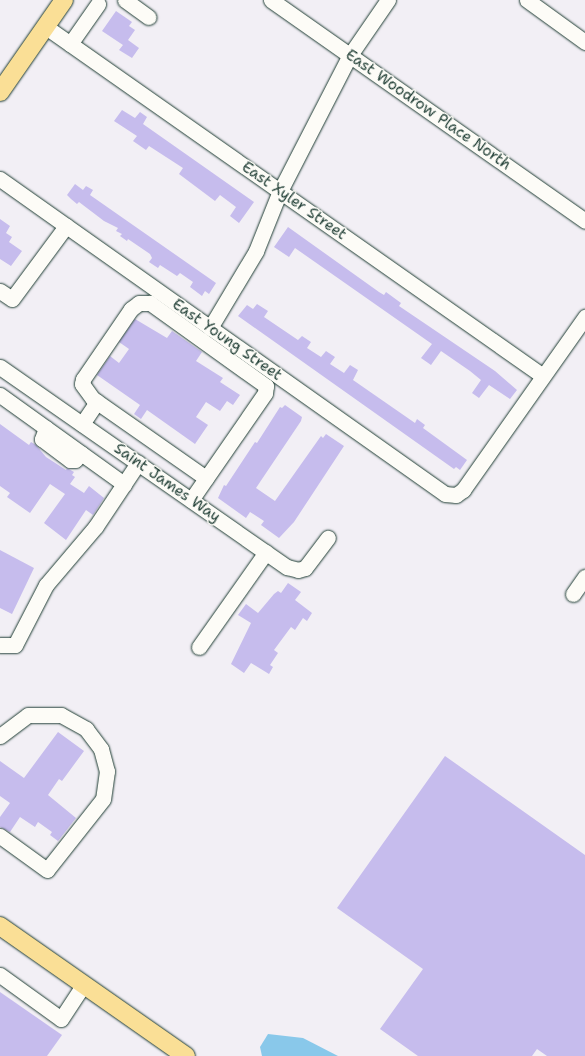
<!DOCTYPE html>
<html>
<head>
<meta charset="utf-8">
<style>
  body { margin:0 }
  #map { position:relative; width:585px; height:1056px; overflow:hidden; background:#f2eff5; font-family:"Shantell Sans",sans-serif }
  div>[style] { position:absolute }
  .water>* { inset:0; background:#89c8ea }
  .building>* { inset:0; background:#c6bced }
  .roads { filter:drop-shadow(0 0 1px #1f3d34) drop-shadow(0 0 1px #1f3d34) }
  .minor>* { height:15px; margin:-7.5px; padding:0 7.5px; transform-origin:7.5px; border-radius:7.5px; background:#fdfcf7 }
  .major>* { height:18px; margin:-9px; padding:0 9px; transform-origin:9px; border-radius:9px; background:#fadf96 }
  span { translate:-50% -50%; white-space:nowrap; text-align:center; line-height:1.15; -webkit-text-stroke:3px #fdfcf7; paint-order:stroke }
  .street-label { font-size:15px; color:#1f3d34 }
</style>
</head>
<body>
<div id="map">
  <div class="water">
    <i style="clip-path:polygon(268px 1034px,303px 1038px,338px 1056px,262px 1056px,260px 1047px)"></i>
  </div>
  <div class="building">
    <i style="clip-path:polygon(116px 11px,132px 22px,129px 26px,135px 30px,128px 40px,139px 48px,132px 58px,119px 50px,123px 45px,102px 31px)"></i>
    <i style="clip-path:polygon(122px 110px,135px 118px,140px 112px,147px 117px,143px 124px,254px 202px,239px 223px,230px 216px,236px 207px,220px 195px,215px 201px,179px 174px,183px 168px,149px 146px,146px 150px,133px 141px,137px 136px,114px 121px)"></i>
    <i style="clip-path:polygon(75px 184px,83px 190px,86px 186px,93px 190px,90px 195px,216px 283px,209px 294px,205px 291px,202px 296px,190px 287px,193px 282px,180px 273px,177px 276px,160px 265px,158px 268px,149px 262px,152px 258px,150px 254px,128px 239px,127px 241px,120px 236px,122px 234px,116px 231px,118px 228px,104px 221px,79px 202px,77px 204px,71px 199px,67px 195px)"></i>
    <i style="clip-path:polygon(0 219px,10px 226px,6px 233px,12px 237px,9px 242px,22px 251px,11px 266px,0 259px)"></i>
    <i style="clip-path:polygon(288px 227px,379px 292px,384px 295px,386px 292px,401px 303px,399px 306px,495px 371px,517px 390px,510px 399px,489px 385px,479px 398px,472px 393px,481px 380px,470px 371px,441px 351px,431px 365px,421px 358px,432px 344px,295px 248px,289px 257px,274px 247px)"></i>
    <i style="clip-path:polygon(257px 304px,268px 311px,264px 317px,298px 340px,302px 336px,311px 342px,307px 348px,321px 357px,326px 351px,335px 357px,330px 364px,344px 373px,350px 365px,358px 370px,353px 380px,415px 423px,417px 419px,425px 425px,423px 428px,467px 460px,460px 470px,456px 467px,454px 469px,238px 316px,247px 305px,253px 309px)"></i>
    <i style="clip-path:polygon(135px 319px,167px 338px,172px 331px,202px 352px,196px 361px,223px 378px,220px 382px,240px 395px,233px 405px,227px 401px,220px 411px,206px 402px,196px 417px,208px 425px,195px 444px,147px 410px,141px 419px,134px 414px,140px 405px,97px 375px,110px 356px,119px 363px,129px 349px,119px 342px)"></i>
    <i style="clip-path:polygon(285px 405px,302px 417px,301px 421px,256px 488px,275px 501px,321px 436px,323px 438px,326px 434px,344px 446px,294px 522px,279px 538px,261px 525px,264px 521px,250px 512px,246px 518px,218px 498px,224px 485px,226px 486px,255px 442px,257px 443px,280px 407px,282px 408px)"></i>
    <i style="clip-path:polygon(0 424px,29px 445px,31px 442px,36px 445px,46px 457px,66px 470px,67px 468px,74px 472px,72px 475px,75px 477px,70px 484px,84px 493px,89px 486px,104px 498px,93px 515px,86px 510px,66px 540px,44px 523px,65px 494px,50px 484px,30px 513px,7px 497px,10px 493px,0 486px)"></i>
    <i style="clip-path:polygon(0 550px,34px 568px,12px 614px,0 608px)"></i>
    <i style="clip-path:polygon(288px 583px,301px 592px,295px 600px,312px 613px,307px 621px,303px 618px,295px 630px,291px 627px,274px 650px,278px 653px,270px 665px,273px 667px,269px 674px,251px 663px,244px 673px,231px 664px,251px 623px,238px 615px,246px 604px,258px 613px,274px 594px,278px 591px,281px 593px)"></i>
    <i style="clip-path:polygon(58px 732px,84px 751px,62px 781px,59px 779px,48px 795px,76px 818px,58px 841px,50px 835px,52px 832px,38px 822px,35px 827px,20px 817px,10px 832px,0 827px,0 817px,10px 803px,0 796px,0 761px,24px 778px)"></i>
    <i style="clip-path:polygon(445px 756px,585px 855px,585px 1056px,547px 1056px,537px 1049px,532px 1056px,418px 1056px,380px 1029px,423px 969px,337px 908px)"></i>
    <i style="clip-path:polygon(0 992px,62px 1035px,47px 1056px,0 1056px)"></i>
  </div>
  <div class="roads">
    <div class="minor">
      <i style="left:125px;top:0;width:29px;rotate:36deg"></i>
      <i style="left:271px;top:0;width:384px;rotate:35.1deg"></i>
      <i style="left:527px;top:0;width:72px;rotate:35.9deg"></i>
      <i style="left:46px;top:27px;width:607px;rotate:35.08deg"></i>
      <i style="left:70px;top:44px;width:49px;rotate:-55deg"></i>
      <i style="left:0;top:179px;width:545px;rotate:35.29deg"></i>
      <i style="left:445px;top:494px;width:11px;rotate:5deg"></i>
      <i style="left:456px;top:495px;width:9px;rotate:-36deg"></i>
      <i style="left:463px;top:490px;width:212px;rotate:-54.8deg"></i>
      <i style="left:0;top:291px;width:14px;rotate:34deg"></i>
      <i style="left:12px;top:299px;width:91px;rotate:-53.5deg"></i>
      <i style="left:210px;top:328px;width:90px;rotate:-59.1deg"></i>
      <i style="left:256px;top:251px;width:65px;rotate:-68.2deg"></i>
      <i style="left:280px;top:191px;width:153px;rotate:-62.8deg"></i>
      <i style="left:350px;top:55px;width:67px;rotate:-55.4deg"></i>
      <i style="left:0;top:367px;width:350px;rotate:34.9deg"></i>
      <i style="left:287px;top:567px;width:11px;rotate:15deg"></i>
      <i style="left:298px;top:570px;width:7px;rotate:-16deg"></i>
      <i style="left:305px;top:568px;width:38px;rotate:-53deg"></i>
      <i style="left:0;top:395px;width:153px;rotate:35.7deg"></i>
      <i style="left:82px;top:424px;width:27px;rotate:-56deg"></i>
      <i style="left:46px;top:428px;width:12px;rotate:110deg"></i>
      <i style="left:42px;top:439px;width:35px;rotate:37deg"></i>
      <i style="left:70px;top:460px;width:5px"></i>
      <i style="left:75px;top:460px;width:9px;rotate:-49deg"></i>
      <i style="left:191px;top:500px;width:130px;rotate:-55.3deg"></i>
      <i style="left:265px;top:393px;width:7px;rotate:-82deg"></i>
      <i style="left:266px;top:386px;width:143px;rotate:-144.4deg"></i>
      <i style="left:150px;top:303px;width:11px;rotate:180deg"></i>
      <i style="left:139px;top:303px;width:10px;rotate:143deg"></i>
      <i style="left:131px;top:309px;width:85px;rotate:124.4deg"></i>
      <i style="left:83px;top:379px;width:5px;rotate:101deg"></i>
      <i style="left:82px;top:384px;width:19px;rotate:54deg"></i>
      <i style="left:93px;top:399px;width:138px;rotate:35deg"></i>
      <i style="left:573px;top:594px;width:21px;rotate:-55deg"></i>
      <i style="left:0;top:645px;width:15px"></i>
      <i style="left:15px;top:645px;width:68px;rotate:-62.7deg"></i>
      <i style="left:46px;top:585px;width:77px;rotate:-49.7deg"></i>
      <i style="left:96px;top:526px;width:76px;rotate:-56.3deg"></i>
      <i style="left:199px;top:647px;width:116px;rotate:-54.8deg"></i>
      <i style="left:0;top:736px;width:35px;rotate:-37deg"></i>
      <i style="left:28px;top:715px;width:33px"></i>
      <i style="left:61px;top:715px;width:29px;rotate:29deg"></i>
      <i style="left:86px;top:729px;width:25px;rotate:53deg"></i>
      <i style="left:101px;top:749px;width:23px;rotate:75deg"></i>
      <i style="left:107px;top:771px;width:28px;rotate:98deg"></i>
      <i style="left:103px;top:799px;width:90px;rotate:128.3deg"></i>
      <i style="left:47px;top:870px;width:58px;rotate:-144.1deg"></i>
      <i style="left:0;top:975px;width:75px;rotate:35.8deg"></i>
      <i style="left:61px;top:1019px;width:42px;rotate:-56.7deg"></i>
    </div>
    <div class="major">
      <i style="left:0;top:92px;width:112px;rotate:-55.2deg"></i>
      <i style="left:0;top:926px;width:227px;rotate:35deg"></i>
    </div>
  </div>
  <div class="street-label">
    <span style="left:428px;top:110px;rotate:35deg">East Woodrow Place North</span>
    <span style="left:294px;top:201px;rotate:35deg">East Xyler Street</span>
    <span style="left:227px;top:340px;rotate:35deg">East Young Street</span>
    <span style="left:167px;top:483px;rotate:35deg">Saint James Way</span>
  </div>
</div>
</body>
</html>
